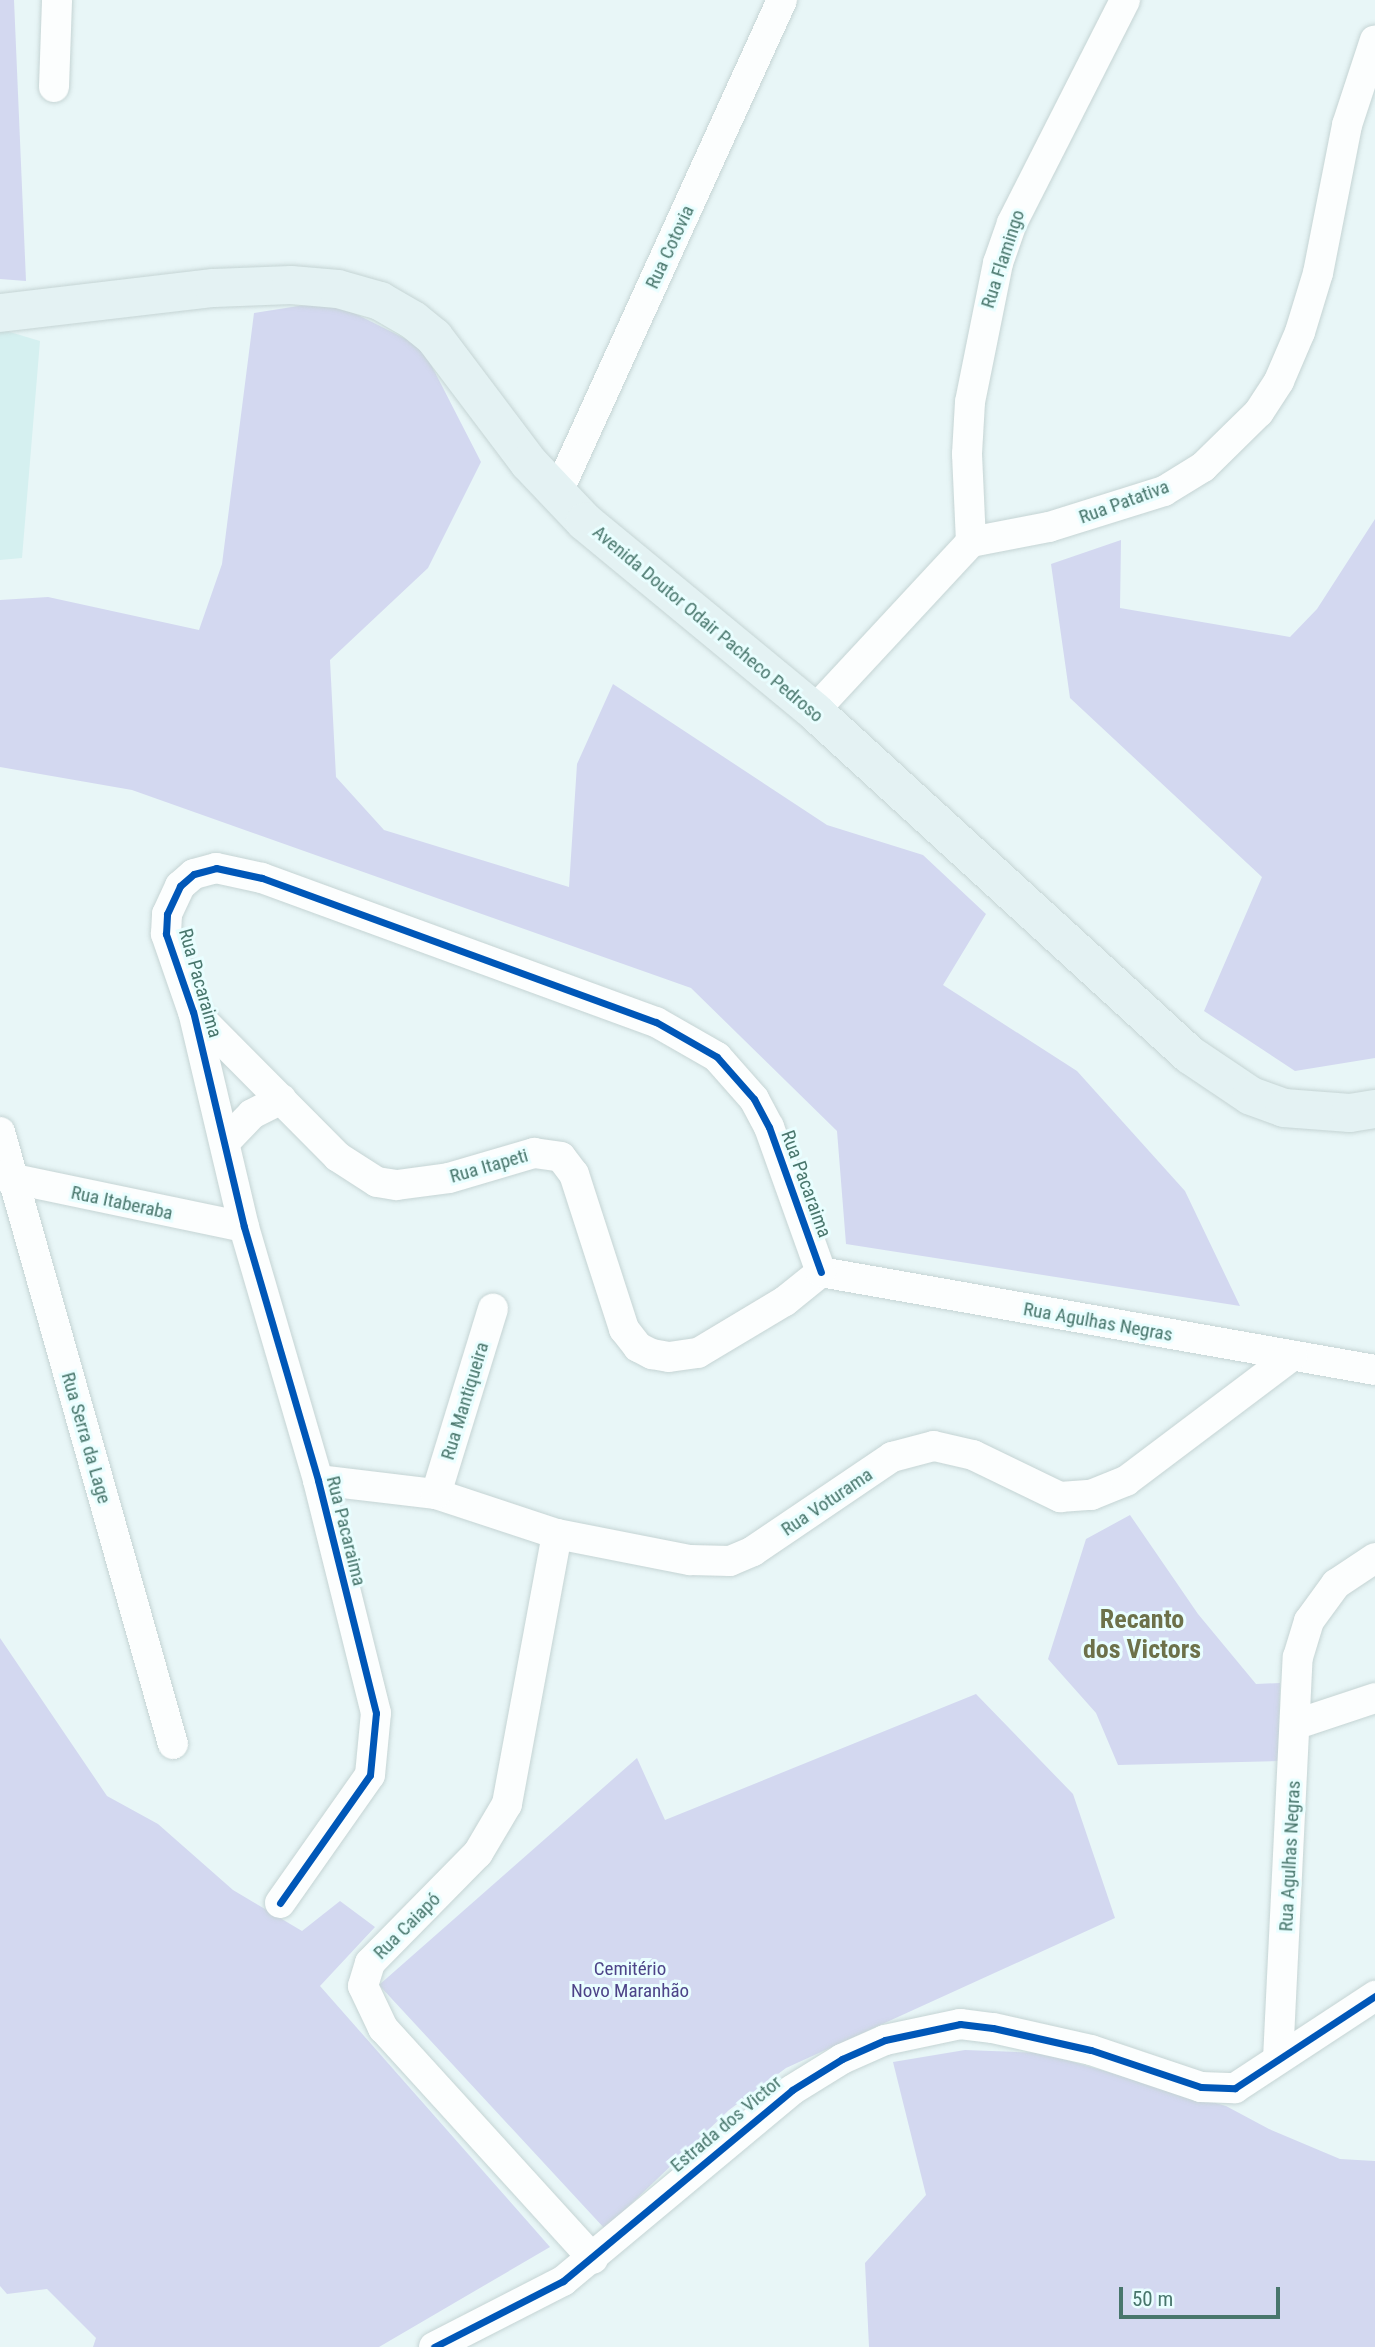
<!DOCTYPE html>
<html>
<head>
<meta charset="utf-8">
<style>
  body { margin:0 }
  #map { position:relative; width:1375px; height:2347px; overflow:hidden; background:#e8f6f7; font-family:"Roboto Condensed",sans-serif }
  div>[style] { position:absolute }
  .residential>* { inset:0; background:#d5f0f0 }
  .green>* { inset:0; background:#d3d8f0 }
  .roads { filter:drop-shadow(0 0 2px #c5d4d4) drop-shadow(0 0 2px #c5d4d4) }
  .minor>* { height:30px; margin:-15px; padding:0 15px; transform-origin:15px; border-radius:15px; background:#fcfefe }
  .major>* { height:38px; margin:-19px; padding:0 19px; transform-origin:19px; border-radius:19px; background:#e4f2f3 }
  .cycleway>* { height:7px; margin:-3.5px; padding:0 3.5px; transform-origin:3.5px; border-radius:3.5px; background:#0057b8 }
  span { translate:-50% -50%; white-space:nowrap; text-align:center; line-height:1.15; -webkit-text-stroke:6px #e9feff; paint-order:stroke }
  .street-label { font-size:19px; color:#48766c }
  .park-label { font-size:19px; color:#4d4488 }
  .district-label { font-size:26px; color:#6d714a; font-weight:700 }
  .scale { position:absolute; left:1119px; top:2287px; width:161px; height:32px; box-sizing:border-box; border:4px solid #48766c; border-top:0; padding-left:9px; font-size:21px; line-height:24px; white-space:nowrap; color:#48766c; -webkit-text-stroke:5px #e9feff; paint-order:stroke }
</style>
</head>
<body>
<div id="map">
  <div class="residential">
    <i style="clip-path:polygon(0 329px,40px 341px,22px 558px,0 560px)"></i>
  </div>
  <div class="green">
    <i style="clip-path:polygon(0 0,14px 0,26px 281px,0 279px)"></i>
    <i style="clip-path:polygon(330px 301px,422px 347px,481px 462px,428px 568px,330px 660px,336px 777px,384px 830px,569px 887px,577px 764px,613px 684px,827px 825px,923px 855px,986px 914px,943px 985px,1077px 1071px,1185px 1191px,1240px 1306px,846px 1244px,837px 1131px,691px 988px,132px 790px,0 767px,0 600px,48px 597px,199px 630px,222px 564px,254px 313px)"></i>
    <i style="clip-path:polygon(1375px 519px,1375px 1058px,1295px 1071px,1204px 1011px,1262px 877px,1070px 698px,1051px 564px,1121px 540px,1120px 608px,1290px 637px,1317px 609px)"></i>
    <i style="clip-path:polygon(1130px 1515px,1198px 1614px,1256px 1684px,1280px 1683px,1279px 1761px,1118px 1765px,1096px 1713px,1048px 1659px,1086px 1539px)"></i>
    <i style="clip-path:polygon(0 1638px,107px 1796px,158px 1824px,233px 1890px,302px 1931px,340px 1901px,375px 1927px,320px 1986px,550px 2247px,379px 2347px,93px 2347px,96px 2338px,47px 2289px,7px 2294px,0 2286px)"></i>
    <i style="clip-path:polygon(976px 1694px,1073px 1794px,1115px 1918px,786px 2068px,729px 2110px,605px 2229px,379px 1985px,637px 1758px,665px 1820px)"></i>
    <i style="clip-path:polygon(965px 2050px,1042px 2053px,1226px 2106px,1269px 2129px,1340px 2159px,1375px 2161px,1375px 2347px,869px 2347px,865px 2263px,926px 2195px,893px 2062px)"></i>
  </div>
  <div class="roads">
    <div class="minor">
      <i style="left:54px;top:87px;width:87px;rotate:-88deg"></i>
      <i style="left:557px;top:494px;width:543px;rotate:-65.51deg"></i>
      <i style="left:971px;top:542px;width:88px;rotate:-92.6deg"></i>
      <i style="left:967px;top:454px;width:52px;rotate:-86.7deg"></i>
      <i style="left:970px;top:402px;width:142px;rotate:-78.6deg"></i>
      <i style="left:998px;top:263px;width:42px;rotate:-70.7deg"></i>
      <i style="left:1012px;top:223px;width:250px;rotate:-63.1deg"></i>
      <i style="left:814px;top:711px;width:231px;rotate:-47.1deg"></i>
      <i style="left:971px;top:542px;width:79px;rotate:-10.9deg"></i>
      <i style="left:1049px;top:527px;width:121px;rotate:-17.4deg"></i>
      <i style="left:1164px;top:491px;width:46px;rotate:-31.6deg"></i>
      <i style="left:1203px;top:467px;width:78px;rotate:-44.5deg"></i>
      <i style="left:1259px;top:412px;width:37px;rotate:-57deg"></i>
      <i style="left:1279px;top:381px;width:53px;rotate:-66.8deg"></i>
      <i style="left:1300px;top:332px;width:62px;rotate:-73deg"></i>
      <i style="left:1318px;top:273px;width:151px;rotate:-78.9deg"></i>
      <i style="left:1347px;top:125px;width:89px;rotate:-71.8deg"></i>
      <i style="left:194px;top:1012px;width:204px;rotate:45.2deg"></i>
      <i style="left:338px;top:1157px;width:46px;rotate:32.7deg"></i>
      <i style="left:377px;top:1182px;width:20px;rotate:9deg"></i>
      <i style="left:397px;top:1185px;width:52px;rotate:-7.7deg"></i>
      <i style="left:449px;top:1178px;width:89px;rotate:-16.4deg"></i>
      <i style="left:534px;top:1153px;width:27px;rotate:8deg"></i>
      <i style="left:561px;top:1157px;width:21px;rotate:53deg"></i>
      <i style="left:574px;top:1174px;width:163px;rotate:72.1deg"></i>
      <i style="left:624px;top:1329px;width:23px;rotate:52deg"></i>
      <i style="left:638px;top:1347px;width:16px;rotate:27deg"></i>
      <i style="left:652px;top:1354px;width:17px;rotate:10deg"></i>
      <i style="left:669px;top:1357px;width:29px;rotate:-8deg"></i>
      <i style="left:698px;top:1353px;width:101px;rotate:-30.9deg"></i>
      <i style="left:785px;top:1301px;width:46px;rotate:-38.9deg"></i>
      <i style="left:0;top:1132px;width:636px;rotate:74.22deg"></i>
      <i style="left:226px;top:1141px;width:37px;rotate:-46deg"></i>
      <i style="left:252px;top:1114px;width:33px;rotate:-27deg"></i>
      <i style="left:0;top:1176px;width:249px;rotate:11.8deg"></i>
      <i style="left:821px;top:1272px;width:563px;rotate:10.03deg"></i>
      <i style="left:318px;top:1480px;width:119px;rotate:6.8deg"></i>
      <i style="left:436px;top:1494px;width:127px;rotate:18.3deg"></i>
      <i style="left:557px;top:1534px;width:136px;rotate:11.1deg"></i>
      <i style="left:690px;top:1560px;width:40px;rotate:1.4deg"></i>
      <i style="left:730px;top:1561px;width:25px;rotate:-23deg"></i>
      <i style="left:753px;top:1551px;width:168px;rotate:-34.1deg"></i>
      <i style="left:892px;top:1457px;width:43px;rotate:-14.7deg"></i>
      <i style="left:934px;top:1446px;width:40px;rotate:13deg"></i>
      <i style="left:973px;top:1455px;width:97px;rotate:25.8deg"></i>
      <i style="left:1060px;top:1497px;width:31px;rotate:-4deg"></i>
      <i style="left:1091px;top:1495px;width:38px;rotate:-22deg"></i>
      <i style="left:1126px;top:1481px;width:208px;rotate:-37deg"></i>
      <i style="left:436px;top:1494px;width:194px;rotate:-72.9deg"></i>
      <i style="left:557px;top:1534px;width:275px;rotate:100.5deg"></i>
      <i style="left:507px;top:1804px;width:57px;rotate:120.6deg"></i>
      <i style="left:478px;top:1853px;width:154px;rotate:134.5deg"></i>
      <i style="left:370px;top:1963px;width:24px;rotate:107deg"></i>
      <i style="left:363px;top:1986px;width:47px;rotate:64.5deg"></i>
      <i style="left:383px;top:2028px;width:312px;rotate:47.7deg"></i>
      <i style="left:1297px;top:1724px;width:82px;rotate:-18.4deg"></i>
      <i style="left:280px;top:1903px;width:156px;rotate:-54.9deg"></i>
      <i style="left:370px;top:1775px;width:62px;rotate:-84.5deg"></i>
      <i style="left:376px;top:1713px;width:240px;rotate:-104deg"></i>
      <i style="left:318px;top:1480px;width:264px;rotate:-106.3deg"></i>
      <i style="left:244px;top:1227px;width:221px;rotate:-103.3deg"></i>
      <i style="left:193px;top:1012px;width:83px;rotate:-109.1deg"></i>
      <i style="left:166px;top:934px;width:20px;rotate:-87deg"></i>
      <i style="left:167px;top:914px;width:31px;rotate:-65deg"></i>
      <i style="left:180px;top:886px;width:18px;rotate:-41deg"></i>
      <i style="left:194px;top:874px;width:23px;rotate:-15deg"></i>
      <i style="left:216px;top:868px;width:47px;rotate:12.3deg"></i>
      <i style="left:262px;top:878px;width:419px;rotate:20.1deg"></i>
      <i style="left:656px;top:1022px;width:70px;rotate:29.8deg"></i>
      <i style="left:717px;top:1057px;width:56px;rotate:48.6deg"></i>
      <i style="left:754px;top:1099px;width:32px;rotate:62deg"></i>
      <i style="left:769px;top:1127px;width:154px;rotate:70.3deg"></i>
      <i style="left:1278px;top:2059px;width:402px;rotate:-87.2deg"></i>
      <i style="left:1298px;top:1657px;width:38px;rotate:-73deg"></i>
      <i style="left:1309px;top:1621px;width:46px;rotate:-53.9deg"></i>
      <i style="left:1336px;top:1584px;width:47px;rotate:-33.7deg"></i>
      <i style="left:434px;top:2347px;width:145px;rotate:-27.1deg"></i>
      <i style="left:563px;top:2281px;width:298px;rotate:-39.8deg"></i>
      <i style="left:792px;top:2090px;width:59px;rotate:-31.8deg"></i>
      <i style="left:842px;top:2059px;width:47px;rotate:-23.8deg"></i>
      <i style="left:885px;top:2040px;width:77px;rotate:-12deg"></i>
      <i style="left:960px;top:2024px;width:33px;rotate:7deg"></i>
      <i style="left:993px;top:2028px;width:100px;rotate:12.7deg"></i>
      <i style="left:1091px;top:2050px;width:116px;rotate:18.6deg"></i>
      <i style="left:1201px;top:2087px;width:34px;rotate:2deg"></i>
      <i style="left:1235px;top:2088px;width:168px;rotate:-33.3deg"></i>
    </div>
    <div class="major">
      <i style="left:0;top:313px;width:215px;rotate:-6.7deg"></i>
      <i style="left:214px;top:288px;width:77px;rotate:-2.2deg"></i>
      <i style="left:291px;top:285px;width:47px;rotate:4.9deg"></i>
      <i style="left:338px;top:289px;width:44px;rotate:15.9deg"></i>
      <i style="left:380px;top:301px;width:38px;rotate:30deg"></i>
      <i style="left:413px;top:320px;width:27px;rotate:39deg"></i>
      <i style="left:434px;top:337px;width:158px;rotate:53deg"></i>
      <i style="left:529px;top:463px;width:81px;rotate:46.5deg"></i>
      <i style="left:585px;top:522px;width:297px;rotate:39.5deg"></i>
      <i style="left:814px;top:711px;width:510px;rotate:42.46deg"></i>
      <i style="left:1190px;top:1055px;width:73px;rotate:33.9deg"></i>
      <i style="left:1251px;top:1096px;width:35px;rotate:20deg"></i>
      <i style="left:1284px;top:1108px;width:66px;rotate:4.3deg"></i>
      <i style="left:1350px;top:1113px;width:25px;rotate:-9deg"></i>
    </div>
  </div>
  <div class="cycleway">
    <i style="left:280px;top:1903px;width:156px;rotate:-54.9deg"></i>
    <i style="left:370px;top:1775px;width:62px;rotate:-84.5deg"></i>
    <i style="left:376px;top:1713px;width:240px;rotate:-104deg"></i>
    <i style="left:318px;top:1480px;width:264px;rotate:-106.3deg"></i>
    <i style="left:244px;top:1227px;width:221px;rotate:-103.3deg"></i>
    <i style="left:193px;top:1012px;width:83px;rotate:-109.1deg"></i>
    <i style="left:166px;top:934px;width:20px;rotate:-87deg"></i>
    <i style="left:167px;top:914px;width:31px;rotate:-65deg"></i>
    <i style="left:180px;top:886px;width:18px;rotate:-41deg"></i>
    <i style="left:194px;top:874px;width:23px;rotate:-15deg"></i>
    <i style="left:216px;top:868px;width:47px;rotate:12.3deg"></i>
    <i style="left:262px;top:878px;width:419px;rotate:20.1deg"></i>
    <i style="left:656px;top:1022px;width:70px;rotate:29.8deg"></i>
    <i style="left:717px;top:1057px;width:56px;rotate:48.6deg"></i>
    <i style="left:754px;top:1099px;width:32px;rotate:62deg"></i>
    <i style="left:769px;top:1127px;width:154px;rotate:70.3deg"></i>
    <i style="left:434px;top:2347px;width:145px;rotate:-27.1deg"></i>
    <i style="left:563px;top:2281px;width:298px;rotate:-39.8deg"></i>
    <i style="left:792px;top:2090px;width:59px;rotate:-31.8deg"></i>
    <i style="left:842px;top:2059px;width:47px;rotate:-23.8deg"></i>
    <i style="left:885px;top:2040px;width:77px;rotate:-12deg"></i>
    <i style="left:960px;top:2024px;width:33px;rotate:7deg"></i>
    <i style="left:993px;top:2028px;width:100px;rotate:12.7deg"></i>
    <i style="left:1091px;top:2050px;width:116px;rotate:18.6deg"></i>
    <i style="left:1201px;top:2087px;width:34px;rotate:2deg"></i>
    <i style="left:1235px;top:2088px;width:168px;rotate:-33.3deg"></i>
  </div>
  <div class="street-label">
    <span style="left:670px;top:247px;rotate:-65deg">Rua Cotovia</span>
    <span style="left:1003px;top:259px;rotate:-72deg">Rua Flamingo</span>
    <span style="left:1124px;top:502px;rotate:-20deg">Rua Patativa</span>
    <span style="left:708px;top:624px;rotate:40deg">Avenida Doutor Odair Pacheco Pedroso</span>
    <span style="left:200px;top:983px;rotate:74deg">Rua Pacaraima</span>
    <span style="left:489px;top:1166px;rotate:-16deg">Rua Itapeti</span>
    <span style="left:806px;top:1184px;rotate:70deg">Rua Pacaraima</span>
    <span style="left:122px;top:1203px;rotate:12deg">Rua Itaberaba</span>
    <span style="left:1098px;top:1322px;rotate:10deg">Rua Agulhas Negras</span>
    <span style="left:465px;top:1401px;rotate:-73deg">Rua Mantiqueira</span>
    <span style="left:86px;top:1438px;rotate:74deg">Rua Serra da Lage</span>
    <span style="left:827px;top:1502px;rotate:-34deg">Rua Voturama</span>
    <span style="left:346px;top:1531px;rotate:76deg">Rua Pacaraima</span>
    <span style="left:1290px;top:1856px;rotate:-87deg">Rua Agulhas Negras</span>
    <span style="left:407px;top:1926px;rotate:-45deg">Rua Caiapó</span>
    <span style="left:726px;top:2124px;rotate:-40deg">Estrada dos Victor</span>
  </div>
  <div class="park-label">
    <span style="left:630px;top:1980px">Cemitério<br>Novo Maranhão</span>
  </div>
  <div class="district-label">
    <span style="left:1142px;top:1635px">Recanto<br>dos Victors</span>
  </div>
  <div class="scale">50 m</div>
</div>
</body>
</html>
